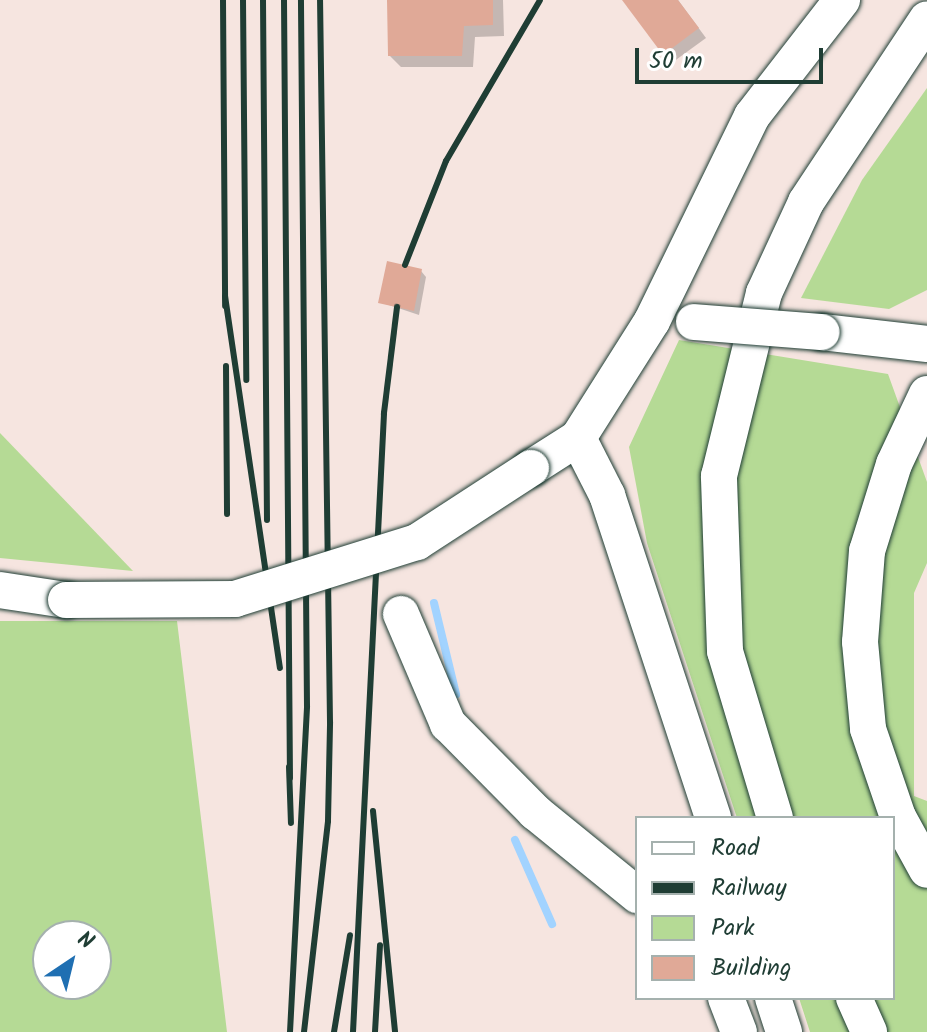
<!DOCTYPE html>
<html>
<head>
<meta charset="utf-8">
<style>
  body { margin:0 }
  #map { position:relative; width:927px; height:1032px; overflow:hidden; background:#f6e5e0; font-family:Kalam,sans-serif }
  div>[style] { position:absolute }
  .green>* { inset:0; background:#b5da95 }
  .shadow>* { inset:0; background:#0003 }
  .stream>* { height:8px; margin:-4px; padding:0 4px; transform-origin:4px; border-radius:4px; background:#a2d3ff }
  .building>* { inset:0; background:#e0a997 }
  .roads { filter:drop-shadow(0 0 2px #1f3d34) drop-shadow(0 0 2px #1f3d34) }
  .minor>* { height:36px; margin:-18px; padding:0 18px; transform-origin:18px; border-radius:18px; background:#fff }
  .rail>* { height:6px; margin:-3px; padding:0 3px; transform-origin:3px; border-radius:3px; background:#1f3d34 }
  .bridges { filter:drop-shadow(0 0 2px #1f3d34) drop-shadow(0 0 2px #1f3d34) }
  .minor-bridge>* { height:36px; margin:-18px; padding:0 18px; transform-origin:18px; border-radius:18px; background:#fff }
  span { translate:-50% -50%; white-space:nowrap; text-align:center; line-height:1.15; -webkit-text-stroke:7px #fff; paint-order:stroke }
  .legend { position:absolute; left:635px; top:816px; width:260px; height:184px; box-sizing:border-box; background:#fff; border:2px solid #a5b1ae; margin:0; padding:10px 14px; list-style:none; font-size:24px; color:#1f3d34 }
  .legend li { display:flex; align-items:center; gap:16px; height:40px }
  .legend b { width:40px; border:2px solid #a5b1ae }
  .north { position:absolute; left:32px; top:920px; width:80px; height:80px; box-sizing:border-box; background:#fff; border:2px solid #a5b1ae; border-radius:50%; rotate:35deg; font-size:22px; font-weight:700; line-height:32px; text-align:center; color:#1f3d34 }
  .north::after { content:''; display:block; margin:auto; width:28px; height:36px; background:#1f6fb2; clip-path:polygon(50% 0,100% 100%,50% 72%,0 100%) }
  .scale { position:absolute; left:635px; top:48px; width:188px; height:36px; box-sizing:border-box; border:4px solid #1f3d34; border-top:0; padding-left:10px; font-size:24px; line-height:28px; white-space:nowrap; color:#1f3d34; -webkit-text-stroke:6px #fff; paint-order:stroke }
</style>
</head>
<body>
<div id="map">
  <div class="green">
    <i style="clip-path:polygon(927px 88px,927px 290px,889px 309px,801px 298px,862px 180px)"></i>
    <i style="clip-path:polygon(679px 340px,888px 374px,927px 482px,927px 563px,914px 593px,914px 796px,927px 801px,927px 1032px,810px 1032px,799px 998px,893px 998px,893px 818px,737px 818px,647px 543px,629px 447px)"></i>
    <i style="clip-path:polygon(0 433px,133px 571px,0 558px)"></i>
    <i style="clip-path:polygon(evenodd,0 621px,177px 621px,227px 1032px,0 1032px,0 621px,96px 936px,96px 984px,48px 984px,48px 936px,96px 936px)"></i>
  </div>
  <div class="shadow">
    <i style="clip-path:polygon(389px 0,503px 0,504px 36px,475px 37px,473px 67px,401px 67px,390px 56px)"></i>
    <i style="clip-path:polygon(635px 0,678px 0,706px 38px,673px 62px)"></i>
    <i style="clip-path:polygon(421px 271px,426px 277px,419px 315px,380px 302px)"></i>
  </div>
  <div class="stream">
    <i style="left:434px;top:603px;width:94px;rotate:76.4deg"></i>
    <i style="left:515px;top:840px;width:92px;rotate:66.2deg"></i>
  </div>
  <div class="building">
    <i style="clip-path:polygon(387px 0,493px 0,493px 25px,464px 26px,462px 56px,388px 56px)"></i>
    <i style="clip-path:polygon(622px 0,678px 0,699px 28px,663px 55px)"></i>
    <i style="clip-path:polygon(387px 261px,422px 269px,414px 311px,378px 303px)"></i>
  </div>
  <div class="roads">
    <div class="minor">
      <i style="left:822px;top:332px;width:106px;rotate:6.5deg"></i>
      <i style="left:927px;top:394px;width:77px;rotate:115.2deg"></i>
      <i style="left:894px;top:464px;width:91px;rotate:107.2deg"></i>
      <i style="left:867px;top:551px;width:91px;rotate:94.4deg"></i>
      <i style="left:860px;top:642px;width:87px;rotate:84.7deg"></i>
      <i style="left:868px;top:729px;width:93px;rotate:71.2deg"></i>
      <i style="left:898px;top:817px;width:60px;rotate:61.3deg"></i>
      <i style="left:578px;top:438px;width:64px;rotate:63deg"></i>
      <i style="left:607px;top:495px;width:340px;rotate:71.8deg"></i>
      <i style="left:531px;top:468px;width:56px;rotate:-32.6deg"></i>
      <i style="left:578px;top:438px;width:138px;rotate:-57.7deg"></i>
      <i style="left:652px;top:321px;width:228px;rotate:-64deg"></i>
      <i style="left:752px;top:116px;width:147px;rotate:-52.2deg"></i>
      <i style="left:0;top:590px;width:67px;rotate:8.6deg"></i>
      <i style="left:401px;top:614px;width:120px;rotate:66.9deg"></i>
      <i style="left:448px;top:724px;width:124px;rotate:45.3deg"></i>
      <i style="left:535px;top:812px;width:132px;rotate:39.1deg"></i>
      <i style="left:775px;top:818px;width:174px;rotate:-106.7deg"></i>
      <i style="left:725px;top:651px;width:175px;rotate:-92deg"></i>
      <i style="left:719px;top:476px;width:188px;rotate:-76.2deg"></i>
      <i style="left:764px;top:293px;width:100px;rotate:-65.2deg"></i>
      <i style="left:806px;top:202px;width:219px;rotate:-56.5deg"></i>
      <i style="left:726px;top:998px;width:36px;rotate:69deg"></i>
      <i style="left:773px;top:998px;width:36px;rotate:72deg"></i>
      <i style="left:854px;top:998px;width:37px;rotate:66deg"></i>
    </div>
  </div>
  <div class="rail">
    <i style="left:223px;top:0;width:306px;rotate:89.6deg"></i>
    <i style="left:243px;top:0;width:380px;rotate:89.5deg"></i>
    <i style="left:263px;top:0;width:520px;rotate:89.56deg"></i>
    <i style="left:284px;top:0;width:778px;rotate:89.56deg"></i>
    <i style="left:405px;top:265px;width:112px;rotate:-68.5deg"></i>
    <i style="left:446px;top:161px;width:186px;rotate:-59.7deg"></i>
    <i style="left:225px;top:296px;width:376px;rotate:81.6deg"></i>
    <i style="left:226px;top:366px;width:148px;rotate:89.6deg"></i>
    <i style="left:289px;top:767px;width:56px;rotate:88deg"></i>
    <i style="left:373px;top:811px;width:222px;rotate:84.3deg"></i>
    <i style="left:290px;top:1032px;width:326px;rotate:-87deg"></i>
    <i style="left:307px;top:706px;width:706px;rotate:-90.49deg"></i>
    <i style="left:304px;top:1032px;width:212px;rotate:-83.5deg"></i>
    <i style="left:328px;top:821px;width:99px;rotate:-88.8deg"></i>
    <i style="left:330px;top:722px;width:722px;rotate:-90.79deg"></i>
    <i style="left:334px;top:1032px;width:98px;rotate:-80.6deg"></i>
    <i style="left:353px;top:1032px;width:620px;rotate:-87.13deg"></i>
    <i style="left:384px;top:413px;width:107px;rotate:-83deg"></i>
    <i style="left:375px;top:1032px;width:87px;rotate:-86.7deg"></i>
  </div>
  <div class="bridges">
    <div class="minor-bridge">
      <i style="left:694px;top:322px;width:128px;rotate:4.5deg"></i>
      <i style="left:66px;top:600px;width:169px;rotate:-0.3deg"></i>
      <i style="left:235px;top:599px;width:191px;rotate:-17.4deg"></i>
      <i style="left:417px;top:542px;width:136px;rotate:-33deg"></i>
    </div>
  </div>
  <ul class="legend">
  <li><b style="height:10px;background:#fff"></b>Road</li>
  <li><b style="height:10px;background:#1f3d34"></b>Railway</li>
  <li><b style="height:22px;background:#b5da95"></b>Park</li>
  <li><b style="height:22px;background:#e0a997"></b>Building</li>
  </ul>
  <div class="north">N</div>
  <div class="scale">50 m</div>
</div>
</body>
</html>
